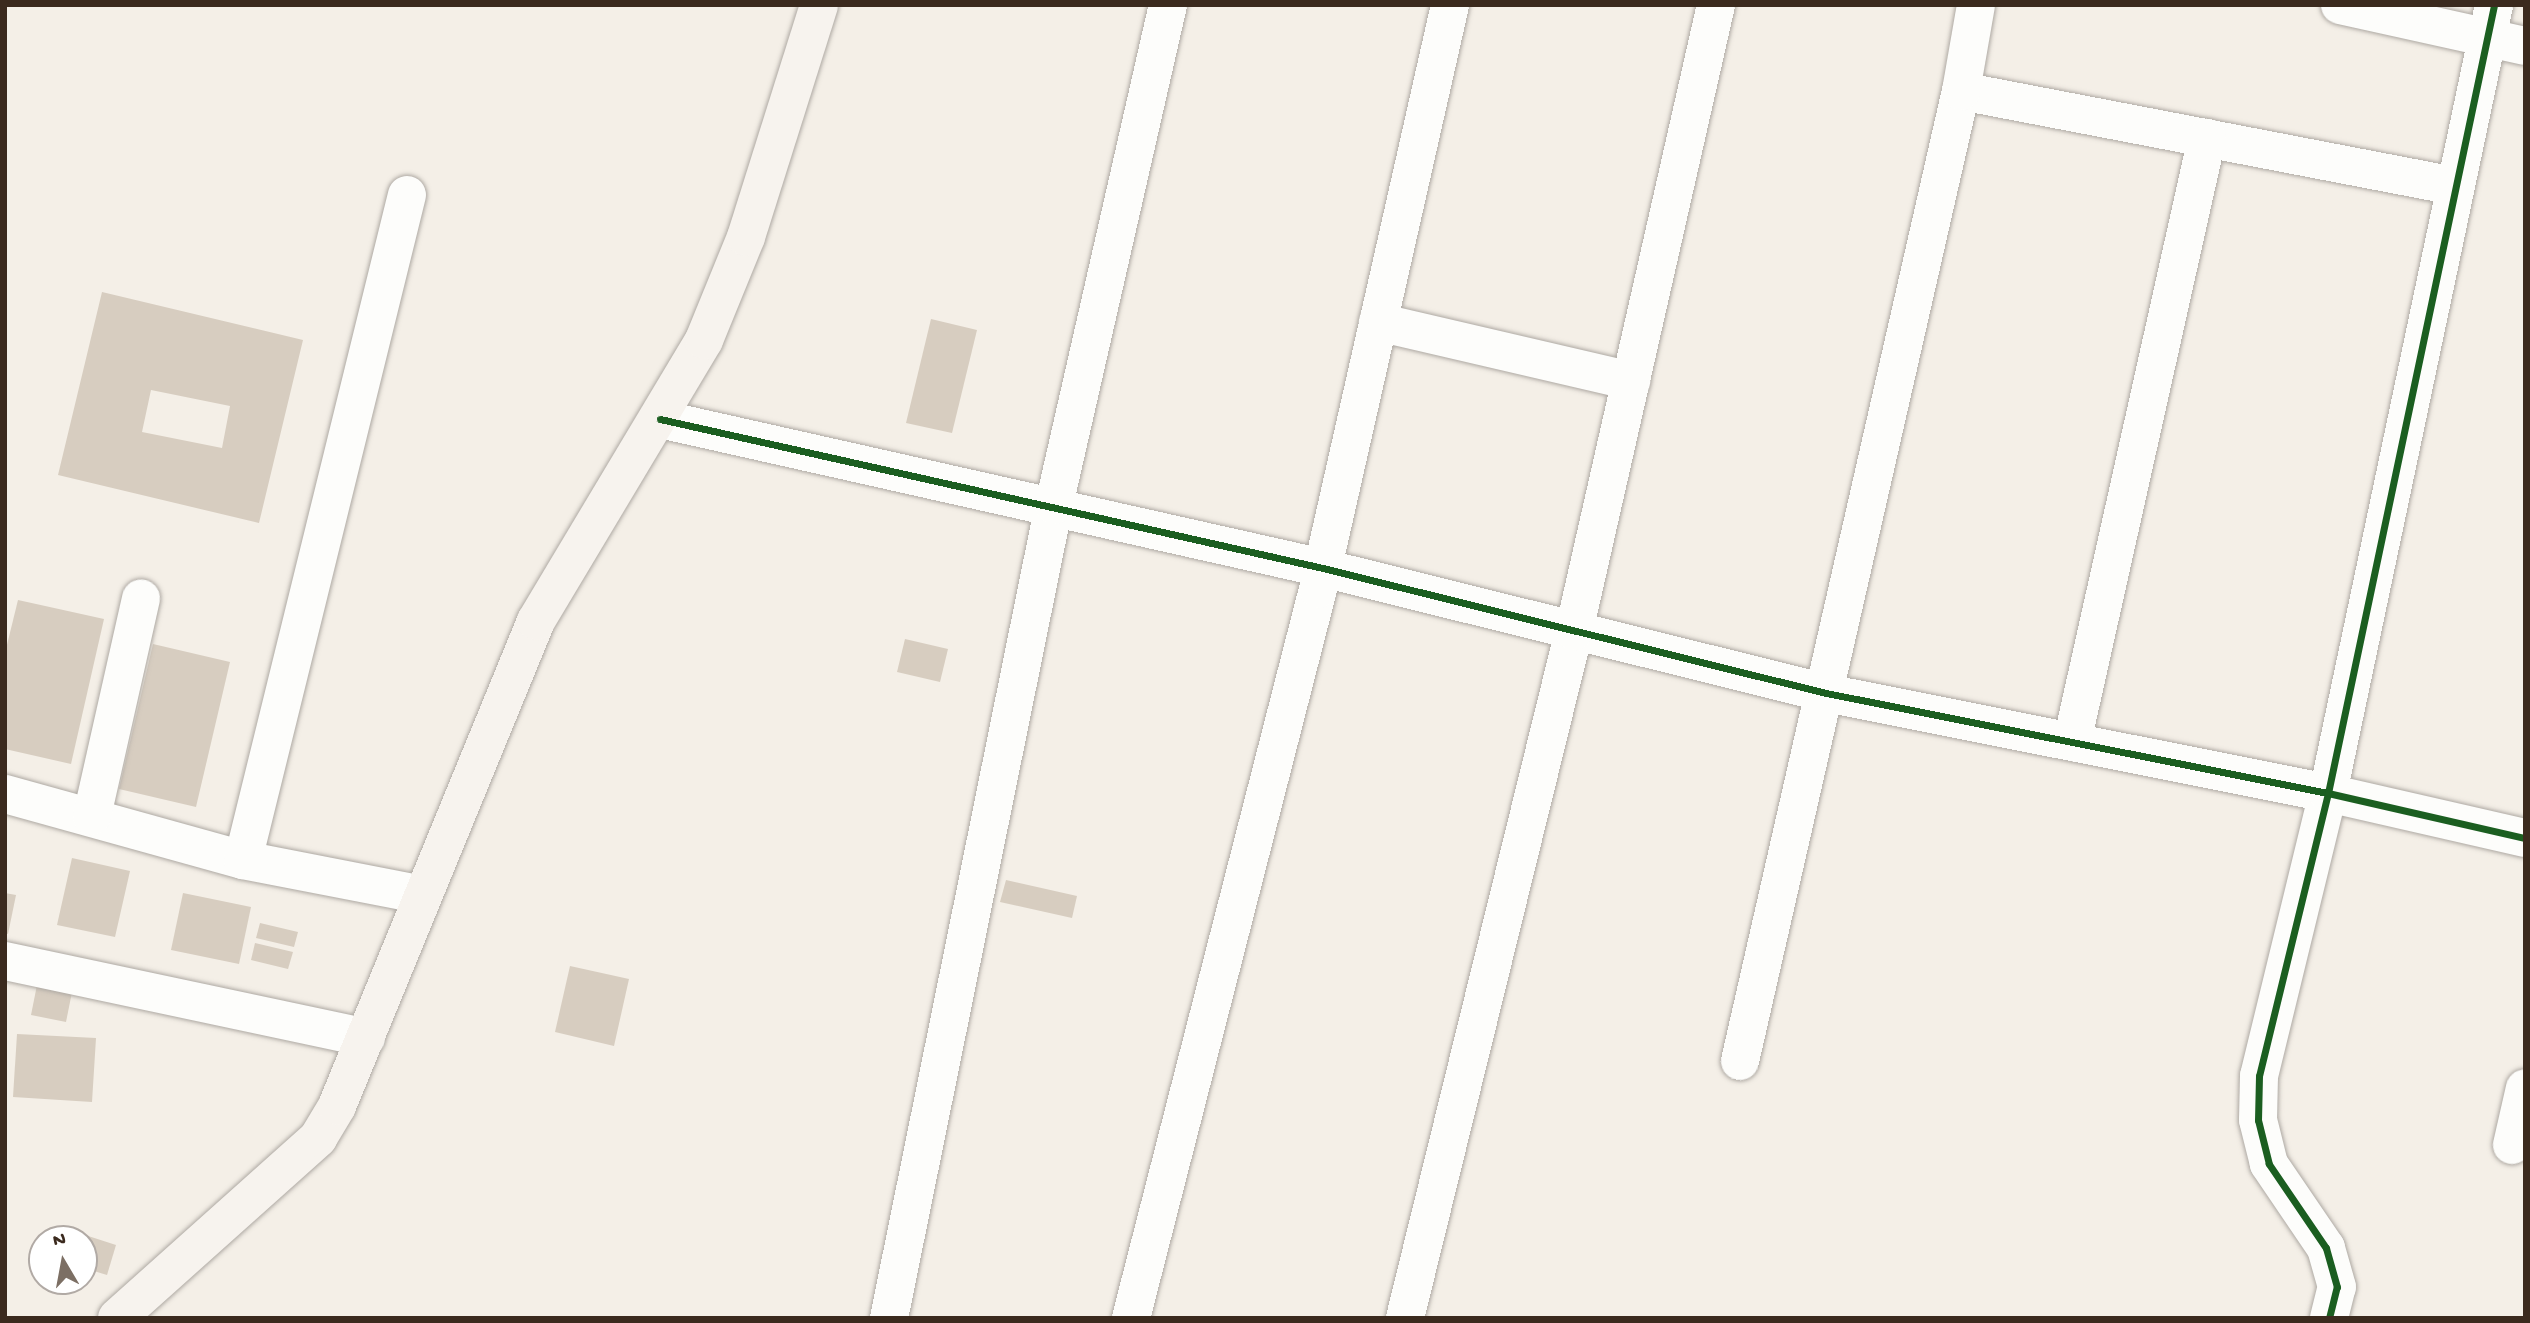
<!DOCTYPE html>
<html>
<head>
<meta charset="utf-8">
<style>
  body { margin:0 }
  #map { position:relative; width:2530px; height:1323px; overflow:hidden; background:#f4efe7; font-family:"Gochi Hand",sans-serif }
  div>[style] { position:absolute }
  .building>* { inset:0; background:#d7cdc0 }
  .roads { filter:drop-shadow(0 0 2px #aea9a3) drop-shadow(0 0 2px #aea9a3) }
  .minor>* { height:38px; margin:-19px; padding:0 19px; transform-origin:19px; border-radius:19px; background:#fdfdfb }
  .secondary>* { height:38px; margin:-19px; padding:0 19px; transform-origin:19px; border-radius:19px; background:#f7f3ee }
  .cycleway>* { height:7px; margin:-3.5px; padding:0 3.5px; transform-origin:3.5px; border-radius:3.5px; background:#1b5e20 }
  span { translate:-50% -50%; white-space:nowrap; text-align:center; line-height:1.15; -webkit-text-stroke:6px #fff; paint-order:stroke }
  .frame { position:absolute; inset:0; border:7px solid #3b2a1e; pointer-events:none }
  .north { position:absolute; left:28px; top:1225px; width:70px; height:70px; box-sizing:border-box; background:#fff; border:2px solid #b1aaa5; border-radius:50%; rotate:350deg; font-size:19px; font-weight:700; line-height:28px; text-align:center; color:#3b2a1e }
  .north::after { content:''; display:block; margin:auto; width:24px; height:32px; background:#7c6f64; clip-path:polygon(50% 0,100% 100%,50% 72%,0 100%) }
</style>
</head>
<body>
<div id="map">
  <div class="building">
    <i style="clip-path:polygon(evenodd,102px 292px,303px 340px,259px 523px,58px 475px,102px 292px,151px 390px,230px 406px,222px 448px,142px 432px,151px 390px)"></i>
    <i style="clip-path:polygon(931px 319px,977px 330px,952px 433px,906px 423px)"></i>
    <i style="clip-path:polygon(18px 600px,104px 619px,71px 764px,5px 749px,5px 653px)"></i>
    <i style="clip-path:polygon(905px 639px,948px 649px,940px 682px,897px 672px)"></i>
    <i style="clip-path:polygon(153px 644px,230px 662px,196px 807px,119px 789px)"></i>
    <i style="clip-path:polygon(72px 858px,130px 871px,115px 937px,57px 925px)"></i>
    <i style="clip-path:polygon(1006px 880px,1077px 896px,1072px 918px,1000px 902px)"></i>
    <i style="clip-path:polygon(5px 893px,16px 895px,8px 934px,5px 933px)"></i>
    <i style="clip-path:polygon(183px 893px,251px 907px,239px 964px,171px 950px)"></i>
    <i style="clip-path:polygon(260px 923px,298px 932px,294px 947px,256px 938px)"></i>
    <i style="clip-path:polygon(255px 943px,293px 952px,288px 969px,251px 960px)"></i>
    <i style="clip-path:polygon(570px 966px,629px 979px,614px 1046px,555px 1032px)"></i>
    <i style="clip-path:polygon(39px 975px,74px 982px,66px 1022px,31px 1015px)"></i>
    <i style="clip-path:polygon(17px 1034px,96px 1038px,92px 1102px,13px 1097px)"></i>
    <i style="clip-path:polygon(82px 1234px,116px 1245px,107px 1275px,84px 1268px)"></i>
  </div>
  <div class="roads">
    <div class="minor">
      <i style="left:2340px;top:5px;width:189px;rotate:12.5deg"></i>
      <i style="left:1961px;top:91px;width:503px;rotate:10.89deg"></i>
      <i style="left:1378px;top:322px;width:260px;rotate:13.1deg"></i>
      <i style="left:660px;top:419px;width:680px;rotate:12.67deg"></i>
      <i style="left:1323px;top:568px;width:518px;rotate:13.96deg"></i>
      <i style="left:1826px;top:693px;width:512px;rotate:11.27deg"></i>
      <i style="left:2328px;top:793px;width:202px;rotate:12.9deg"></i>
      <i style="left:2072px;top:742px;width:619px;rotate:-77.4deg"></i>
      <i style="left:5px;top:794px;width:247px;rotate:15.5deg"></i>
      <i style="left:243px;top:860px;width:183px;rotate:11deg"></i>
      <i style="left:92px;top:816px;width:223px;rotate:-77.3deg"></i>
      <i style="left:243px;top:860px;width:685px;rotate:-76.15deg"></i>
      <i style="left:5px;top:961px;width:369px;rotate:12deg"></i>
      <i style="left:1740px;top:1061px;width:995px;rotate:-77.17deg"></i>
      <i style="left:1961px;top:91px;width:87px;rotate:-80.1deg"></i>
      <i style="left:2512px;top:1145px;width:58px;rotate:-77.2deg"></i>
      <i style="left:889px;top:1318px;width:830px;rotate:-78.53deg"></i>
      <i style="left:1054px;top:505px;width:513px;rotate:-77.16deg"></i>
      <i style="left:1131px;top:1318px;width:753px;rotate:-75.61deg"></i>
      <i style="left:1318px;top:589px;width:599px;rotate:-77.26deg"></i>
      <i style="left:1405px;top:1318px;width:707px;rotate:-76.18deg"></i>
      <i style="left:1574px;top:631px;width:642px;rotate:-77.22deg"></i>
      <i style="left:2329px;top:1318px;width:32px;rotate:-76deg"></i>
      <i style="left:2337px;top:1287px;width:41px;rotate:-105.8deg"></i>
      <i style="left:2326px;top:1248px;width:102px;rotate:-124.2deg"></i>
      <i style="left:2269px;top:1164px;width:45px;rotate:-104deg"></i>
      <i style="left:2258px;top:1120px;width:44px;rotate:-88.7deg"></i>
      <i style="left:2259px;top:1076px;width:291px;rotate:-76.3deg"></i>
      <i style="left:2328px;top:793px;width:805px;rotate:-78.1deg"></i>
    </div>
    <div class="secondary">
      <i style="left:117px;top:1318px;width:270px;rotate:-41.8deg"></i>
      <i style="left:318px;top:1138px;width:37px;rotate:-59deg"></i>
      <i style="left:337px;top:1106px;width:524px;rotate:-67.69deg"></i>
      <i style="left:536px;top:621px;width:327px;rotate:-59.1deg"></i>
      <i style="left:704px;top:340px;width:111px;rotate:-67.8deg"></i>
      <i style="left:746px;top:237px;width:243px;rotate:-72.5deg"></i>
    </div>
  </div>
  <div class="cycleway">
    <i style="left:660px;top:419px;width:680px;rotate:12.67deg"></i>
    <i style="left:1323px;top:568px;width:518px;rotate:13.96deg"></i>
    <i style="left:1826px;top:693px;width:512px;rotate:11.27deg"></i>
    <i style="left:2328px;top:793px;width:202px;rotate:12.9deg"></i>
    <i style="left:2329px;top:1318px;width:32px;rotate:-76deg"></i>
    <i style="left:2337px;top:1287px;width:41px;rotate:-105.8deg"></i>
    <i style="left:2326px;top:1248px;width:102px;rotate:-124.2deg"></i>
    <i style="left:2269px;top:1164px;width:45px;rotate:-104deg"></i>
    <i style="left:2258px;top:1120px;width:44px;rotate:-88.7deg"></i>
    <i style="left:2259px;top:1076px;width:291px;rotate:-76.3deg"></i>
    <i style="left:2328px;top:793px;width:805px;rotate:-78.1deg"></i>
  </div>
  <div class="frame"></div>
  <div class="north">N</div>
</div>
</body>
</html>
